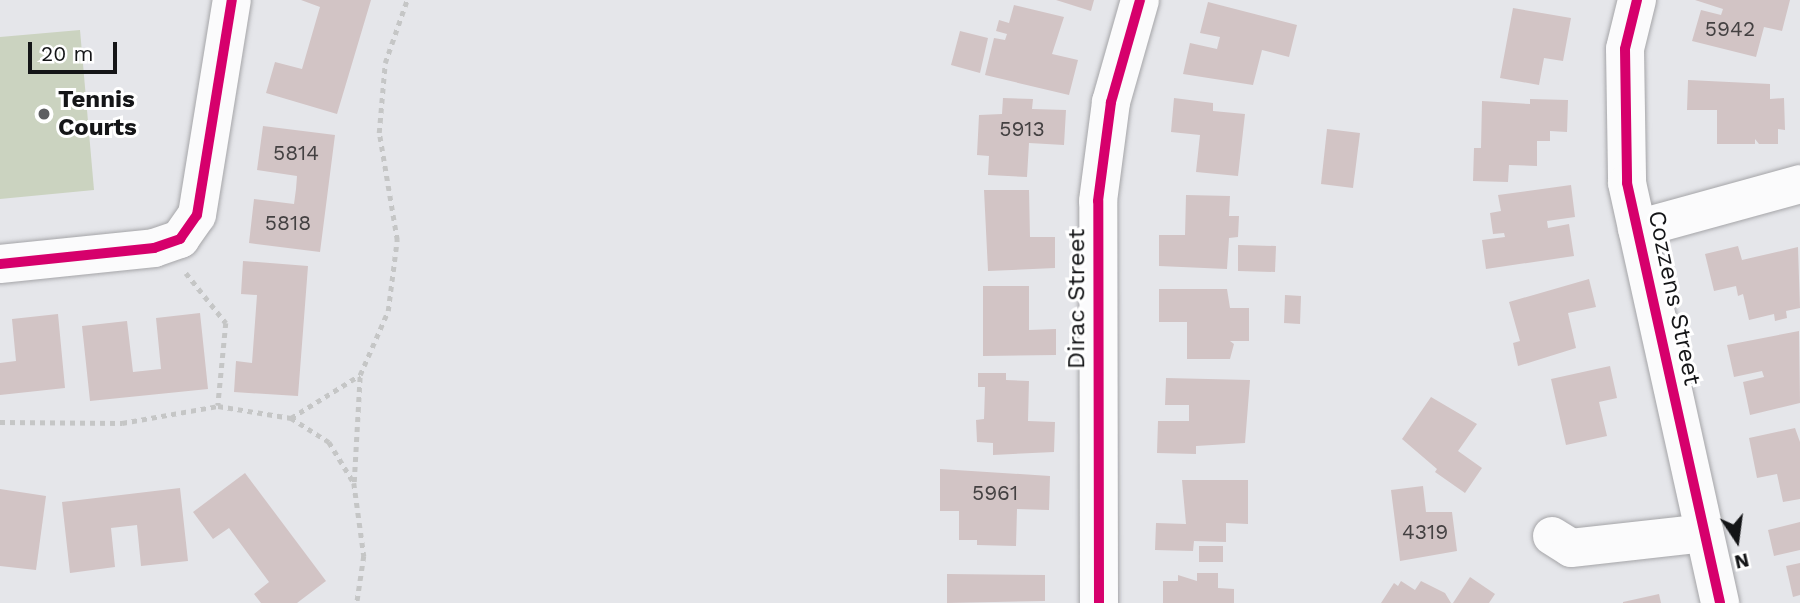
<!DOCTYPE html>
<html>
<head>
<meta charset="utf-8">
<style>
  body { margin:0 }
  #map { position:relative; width:1800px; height:603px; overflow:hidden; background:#e5e6ea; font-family:"Work Sans",sans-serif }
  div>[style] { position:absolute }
  .green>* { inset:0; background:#cbd3c0 }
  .building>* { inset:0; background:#d2c4c5 }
  .path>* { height:4.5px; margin-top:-2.25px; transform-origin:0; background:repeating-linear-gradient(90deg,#c5c6c6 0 5px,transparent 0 10px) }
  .roads { filter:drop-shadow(0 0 2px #a5a5a8) drop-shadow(0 0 2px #a5a5a8) }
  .minor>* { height:38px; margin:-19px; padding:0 19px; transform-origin:19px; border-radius:19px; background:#fbfbfc }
  .cycleway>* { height:10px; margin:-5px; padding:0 5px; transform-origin:5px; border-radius:5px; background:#d6006c }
  .dots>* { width:19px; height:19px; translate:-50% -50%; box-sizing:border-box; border:4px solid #fff; border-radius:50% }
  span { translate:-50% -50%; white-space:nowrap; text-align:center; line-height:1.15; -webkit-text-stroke:6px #fff; paint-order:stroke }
  .number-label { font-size:21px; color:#444142 }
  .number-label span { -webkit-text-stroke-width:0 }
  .poi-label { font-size:24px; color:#141517; font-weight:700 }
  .left { translate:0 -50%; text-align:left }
  .street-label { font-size:24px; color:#141517 }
  .north { position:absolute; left:1702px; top:505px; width:70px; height:70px; -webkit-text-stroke:5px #fff; paint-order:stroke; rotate:167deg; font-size:19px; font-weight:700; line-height:28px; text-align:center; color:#141517 }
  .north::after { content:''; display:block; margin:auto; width:24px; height:32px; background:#141517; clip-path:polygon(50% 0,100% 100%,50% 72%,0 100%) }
  .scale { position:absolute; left:28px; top:42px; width:89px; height:32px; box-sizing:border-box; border:4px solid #141517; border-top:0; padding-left:9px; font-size:21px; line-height:24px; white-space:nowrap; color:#141517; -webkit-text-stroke:5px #fff; paint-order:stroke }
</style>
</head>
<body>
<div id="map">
  <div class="green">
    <i style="clip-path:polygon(80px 30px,94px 190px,0 199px,0 37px)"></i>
  </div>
  <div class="building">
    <i style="clip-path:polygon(301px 0,371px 0,337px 114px,266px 93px,275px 62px,302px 69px,320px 7px)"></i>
    <i style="clip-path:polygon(1056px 0,1094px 0,1091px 11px)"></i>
    <i style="clip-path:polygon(1695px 0,1790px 0,1782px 31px,1764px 27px,1756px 57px,1692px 41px,1701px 10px,1721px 15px,1723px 9px)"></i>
    <i style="clip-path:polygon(1208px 2px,1297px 25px,1289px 57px,1262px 50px,1253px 85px,1183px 74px,1190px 43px,1217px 49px,1220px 37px,1200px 33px)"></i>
    <i style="clip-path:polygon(1014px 5px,1064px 17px,1052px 54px,1078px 60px,1069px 95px,985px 75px,994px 38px,1005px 40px,1007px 34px,996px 31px,999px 20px,1009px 23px)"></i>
    <i style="clip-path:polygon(1513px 8px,1571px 18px,1563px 61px,1544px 58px,1539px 85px,1500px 78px)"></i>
    <i style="clip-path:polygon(960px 31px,988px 38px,980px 73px,951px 65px)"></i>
    <i style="clip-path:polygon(1688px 80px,1770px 84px,1770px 99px,1784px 98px,1785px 130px,1778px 129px,1778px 144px,1759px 144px,1755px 139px,1755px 144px,1717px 144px,1717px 110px,1687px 110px)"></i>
    <i style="clip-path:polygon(1003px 98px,1033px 99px,1032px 109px,1066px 110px,1064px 145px,1029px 143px,1027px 177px,988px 175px,989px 156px,977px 155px,979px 115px,1002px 114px)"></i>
    <i style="clip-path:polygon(1174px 98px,1213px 103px,1213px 111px,1245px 114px,1238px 176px,1196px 172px,1200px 135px,1171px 132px)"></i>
    <i style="clip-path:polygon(1530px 99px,1568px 100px,1567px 132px,1550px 131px,1550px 141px,1537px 141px,1537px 166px,1509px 165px,1508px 182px,1473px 181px,1474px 148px,1481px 148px,1482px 101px,1530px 104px)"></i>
    <i style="clip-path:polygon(263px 126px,335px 135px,320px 252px,249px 243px,254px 199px,294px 204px,296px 189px,297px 176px,257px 170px)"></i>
    <i style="clip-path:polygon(1327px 129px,1360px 133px,1353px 188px,1321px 184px)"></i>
    <i style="clip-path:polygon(1571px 185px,1575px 217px,1547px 221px,1548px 228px,1569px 224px,1574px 256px,1486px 269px,1482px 240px,1505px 237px,1504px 233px,1493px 234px,1490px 213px,1501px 211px,1498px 195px)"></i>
    <i style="clip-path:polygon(984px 190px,1029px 190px,1030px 237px,1055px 237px,1055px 268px,988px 271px)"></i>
    <i style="clip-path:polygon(1186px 195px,1230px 196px,1229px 216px,1239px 216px,1238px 237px,1229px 238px,1227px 269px,1159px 266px,1159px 235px,1185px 235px)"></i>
    <i style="clip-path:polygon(1238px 245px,1276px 246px,1275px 272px,1238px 271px)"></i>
    <i style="clip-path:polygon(1738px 246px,1742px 260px,1798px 247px,1800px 308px,1786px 311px,1787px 318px,1775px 321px,1774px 314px,1749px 320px,1743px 294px,1738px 296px,1736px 286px,1714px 291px,1705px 254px)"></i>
    <i style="clip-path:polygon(243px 261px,308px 266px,298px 396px,234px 392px,236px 361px,252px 363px,257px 295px,241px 294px)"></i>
    <i style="clip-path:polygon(1589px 279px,1596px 307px,1568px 313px,1576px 348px,1518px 366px,1513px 343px,1520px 341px,1509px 302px)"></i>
    <i style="clip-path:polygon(983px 286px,1029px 286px,1029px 330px,1056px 329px,1056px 355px,983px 356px)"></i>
    <i style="clip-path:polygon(1159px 289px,1227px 289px,1230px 308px,1249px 308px,1249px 341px,1230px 341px,1234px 344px,1230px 359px,1187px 359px,1187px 322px,1159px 322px)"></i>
    <i style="clip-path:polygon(1285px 295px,1301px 296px,1300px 324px,1284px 323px)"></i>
    <i style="clip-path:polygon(200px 313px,208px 389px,90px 401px,82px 326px,127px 321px,133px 372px,161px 369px,156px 318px)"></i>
    <i style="clip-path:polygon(58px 314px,65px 388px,0 395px,0 363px,16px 361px,12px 319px)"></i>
    <i style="clip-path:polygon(1799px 331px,1800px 403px,1750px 415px,1743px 382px,1764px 377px,1762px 371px,1734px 377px,1727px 345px)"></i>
    <i style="clip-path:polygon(1610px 366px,1617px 398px,1599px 402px,1607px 436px,1566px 445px,1551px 379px)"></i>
    <i style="clip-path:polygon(978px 373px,1006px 373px,1006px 380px,1029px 381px,1028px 421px,1055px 422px,1054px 452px,993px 455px,993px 443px,977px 442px,976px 420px,984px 419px,985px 387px,978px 387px)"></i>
    <i style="clip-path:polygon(1166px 378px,1250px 380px,1245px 443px,1196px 446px,1196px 454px,1157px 453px,1158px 421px,1189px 421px,1189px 405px,1165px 405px)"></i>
    <i style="clip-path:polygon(1431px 397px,1477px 424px,1458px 451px,1482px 468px,1465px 493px,1435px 472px,1437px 469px,1402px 439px)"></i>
    <i style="clip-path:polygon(1795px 428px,1800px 442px,1800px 499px,1783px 502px,1777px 474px,1757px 478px,1749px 438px)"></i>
    <i style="clip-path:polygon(940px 469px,1050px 476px,1049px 510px,1017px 509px,1016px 546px,977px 545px,977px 540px,959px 540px,959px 511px,940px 511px)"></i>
    <i style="clip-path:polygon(245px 473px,326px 581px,297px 603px,261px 603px,254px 594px,269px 582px,229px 528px,213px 539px,193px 512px)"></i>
    <i style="clip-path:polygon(1182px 480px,1248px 480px,1248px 524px,1226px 523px,1226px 542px,1194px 541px,1193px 551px,1155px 550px,1156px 523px,1186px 524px)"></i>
    <i style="clip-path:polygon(1423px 486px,1426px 512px,1452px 512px,1457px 551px,1400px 561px,1391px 490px)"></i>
    <i style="clip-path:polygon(180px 488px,188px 561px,141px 566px,137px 525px,111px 528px,115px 567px,70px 573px,62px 502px)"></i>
    <i style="clip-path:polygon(0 489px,46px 496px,36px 570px,0 566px)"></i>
    <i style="clip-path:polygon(1800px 522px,1800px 550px,1774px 556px,1768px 530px)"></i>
    <i style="clip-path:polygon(1199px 546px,1223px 546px,1223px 562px,1199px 562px)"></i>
    <i style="clip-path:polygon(1800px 563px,1800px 595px,1793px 597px,1786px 566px)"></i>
    <i style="clip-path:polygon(1197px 573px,1218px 573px,1218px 588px,1234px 589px,1234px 603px,1163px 603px,1163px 581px,1178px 581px,1178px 575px,1197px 581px)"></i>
    <i style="clip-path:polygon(947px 574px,1045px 575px,1045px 601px,947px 603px)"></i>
    <i style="clip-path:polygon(1470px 577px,1495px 594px,1489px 603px,1453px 603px)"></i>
    <i style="clip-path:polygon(1401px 581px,1415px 590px,1421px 581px,1445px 593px,1451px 603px,1381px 603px,1394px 583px,1398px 586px)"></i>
    <i style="clip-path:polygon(1659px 594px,1661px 603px,1623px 603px,1623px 602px)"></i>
  </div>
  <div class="path">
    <i style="left:186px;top:273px;width:64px;rotate:51.3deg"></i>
    <i style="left:226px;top:323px;width:83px;rotate:95.5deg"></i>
    <i style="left:291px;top:418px;width:81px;rotate:-31.9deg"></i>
    <i style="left:360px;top:375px;width:70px;rotate:-66.4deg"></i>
    <i style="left:388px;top:311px;width:72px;rotate:-82.8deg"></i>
    <i style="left:397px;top:240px;width:109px;rotate:-99.5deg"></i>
    <i style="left:379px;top:133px;width:70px;rotate:-85.1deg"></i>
    <i style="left:385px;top:63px;width:67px;rotate:-70.8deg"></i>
    <i style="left:0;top:422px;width:122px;rotate:0.5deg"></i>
    <i style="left:122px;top:423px;width:97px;rotate:-10deg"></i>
    <i style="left:218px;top:406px;width:74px;rotate:9.3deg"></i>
    <i style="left:291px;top:418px;width:45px;rotate:32.3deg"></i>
    <i style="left:329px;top:442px;width:48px;rotate:58.6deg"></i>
    <i style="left:354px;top:483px;width:74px;rotate:82.2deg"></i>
    <i style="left:364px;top:556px;width:48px;rotate:98.5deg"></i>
    <i style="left:354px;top:482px;width:107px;rotate:-86.8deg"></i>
  </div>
  <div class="roads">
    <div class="minor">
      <i style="left:1637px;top:0;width:50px;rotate:103.8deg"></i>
      <i style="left:1625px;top:49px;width:134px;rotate:89.1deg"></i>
      <i style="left:1627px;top:183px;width:430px;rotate:77.5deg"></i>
      <i style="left:1637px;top:229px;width:169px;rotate:-15.4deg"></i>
      <i style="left:0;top:264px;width:155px;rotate:-5.9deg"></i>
      <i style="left:154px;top:248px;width:28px;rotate:-19deg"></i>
      <i style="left:180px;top:239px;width:29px;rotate:-55deg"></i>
      <i style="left:197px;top:215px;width:218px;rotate:-80.8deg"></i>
      <i style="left:1552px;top:536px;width:22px;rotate:32deg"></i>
      <i style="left:1571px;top:548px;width:134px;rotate:-6.4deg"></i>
      <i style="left:1099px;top:603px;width:402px;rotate:-90.1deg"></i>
      <i style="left:1098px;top:201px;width:100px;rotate:-82.5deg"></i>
      <i style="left:1111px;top:102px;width:106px;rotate:-74.1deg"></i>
    </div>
  </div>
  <div class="cycleway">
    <i style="left:1637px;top:0;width:50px;rotate:103.8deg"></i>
    <i style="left:1625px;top:49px;width:134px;rotate:89.1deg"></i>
    <i style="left:1627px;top:183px;width:430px;rotate:77.5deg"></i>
    <i style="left:0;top:264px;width:155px;rotate:-5.9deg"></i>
    <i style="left:154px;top:248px;width:28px;rotate:-19deg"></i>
    <i style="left:180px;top:239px;width:29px;rotate:-55deg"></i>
    <i style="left:197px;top:215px;width:218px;rotate:-80.8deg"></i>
    <i style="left:1099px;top:603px;width:402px;rotate:-90.1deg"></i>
    <i style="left:1098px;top:201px;width:100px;rotate:-82.5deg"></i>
    <i style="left:1111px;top:102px;width:106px;rotate:-74.1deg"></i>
  </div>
  <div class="dots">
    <i style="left:44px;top:114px;background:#5d5e61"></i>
  </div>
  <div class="number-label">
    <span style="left:1730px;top:29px">5942</span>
    <span style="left:1022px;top:129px">5913</span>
    <span style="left:296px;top:153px">5814</span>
    <span style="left:288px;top:223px">5818</span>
    <span style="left:995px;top:493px">5961</span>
    <span style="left:1425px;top:532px">4319</span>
  </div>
  <div class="poi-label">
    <span class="left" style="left:58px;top:114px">Tennis<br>Courts</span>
  </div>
  <div class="street-label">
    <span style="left:1674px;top:298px;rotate:78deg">Cozzens Street</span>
    <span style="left:1077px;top:299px;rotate:-90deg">Dirac Street</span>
  </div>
  <div class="north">N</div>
  <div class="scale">20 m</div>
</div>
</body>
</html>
